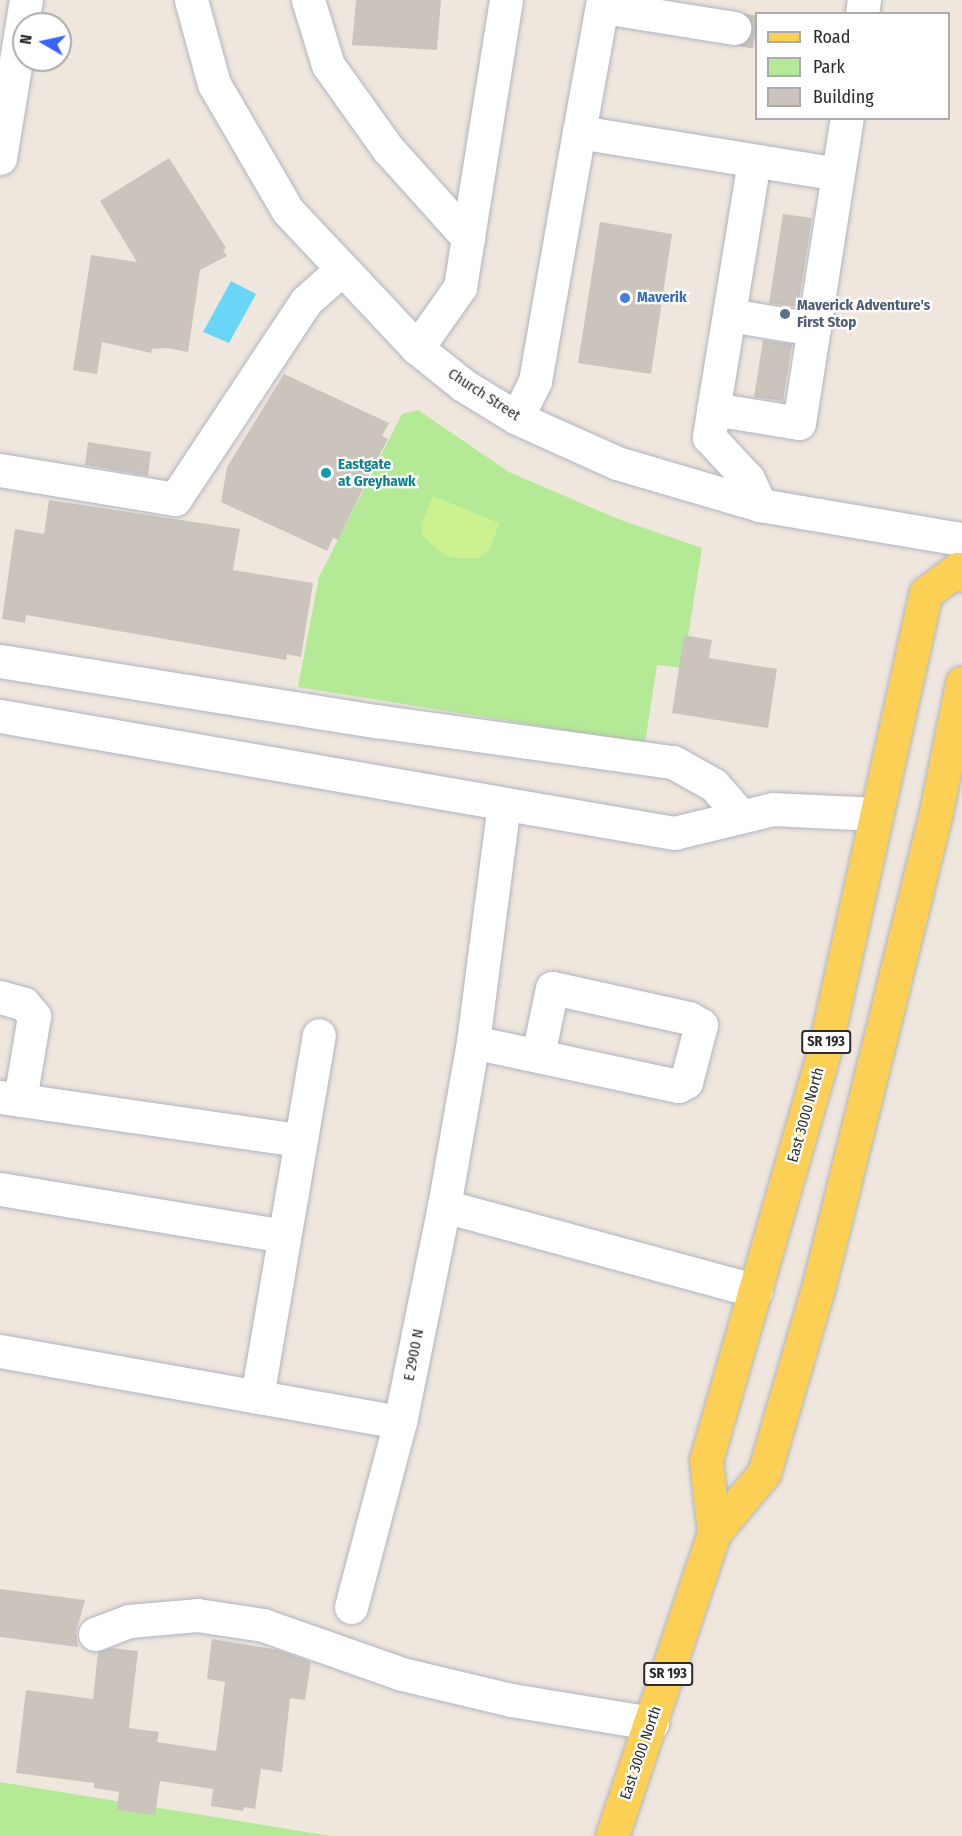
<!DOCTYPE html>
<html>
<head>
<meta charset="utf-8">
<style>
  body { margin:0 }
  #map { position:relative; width:962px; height:1836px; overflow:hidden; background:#efe7dd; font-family:"Fira Sans Condensed",sans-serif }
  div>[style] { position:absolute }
  .green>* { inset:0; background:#b4e996 }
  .pitch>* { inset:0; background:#cbf191 }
  .water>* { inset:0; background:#69d6f8 }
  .building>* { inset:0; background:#cac4bd }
  .minor-tunnel>* { height:33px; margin-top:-16.5px; transform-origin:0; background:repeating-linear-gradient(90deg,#c8c2ba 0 33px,transparent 0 49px) }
  .roads { filter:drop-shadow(0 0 2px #b1b4c1) drop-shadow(0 0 2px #b1b4c1) }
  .minor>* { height:33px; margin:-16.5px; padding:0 16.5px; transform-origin:16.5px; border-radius:16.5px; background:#fff }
  .major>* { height:33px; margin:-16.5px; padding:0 16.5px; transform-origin:16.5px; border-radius:16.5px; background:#fcd055 }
  .dots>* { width:16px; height:16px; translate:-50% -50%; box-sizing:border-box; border:3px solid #fff; border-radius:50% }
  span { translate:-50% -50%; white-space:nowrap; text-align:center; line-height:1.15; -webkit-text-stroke:4.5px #fff; paint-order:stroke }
  .shield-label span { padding:2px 4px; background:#fff; border:2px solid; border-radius:4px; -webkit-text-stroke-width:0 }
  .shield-label { font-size:14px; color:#2c2c2c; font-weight:700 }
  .shop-label { font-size:15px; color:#366cbe; font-weight:700 }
  .left { translate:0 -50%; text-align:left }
  .service-label { font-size:15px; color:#4e5e75; font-weight:700 }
  .street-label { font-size:15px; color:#2c2c2c }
  .culture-label { font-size:15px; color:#0d838f; font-weight:700 }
  .legend { position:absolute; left:755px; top:12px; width:195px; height:108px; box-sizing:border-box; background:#fff; border:2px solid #ababab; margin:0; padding:8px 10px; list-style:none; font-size:18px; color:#2c2c2c }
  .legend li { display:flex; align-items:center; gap:12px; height:30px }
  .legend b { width:30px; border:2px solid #ababab }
  .north { position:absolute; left:12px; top:12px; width:60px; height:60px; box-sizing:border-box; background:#fff; border:2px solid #ababab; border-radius:50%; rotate:279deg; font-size:16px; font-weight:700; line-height:24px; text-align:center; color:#2c2c2c }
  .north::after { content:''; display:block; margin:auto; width:21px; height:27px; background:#3a64ff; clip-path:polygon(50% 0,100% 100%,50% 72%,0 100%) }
</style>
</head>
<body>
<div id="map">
  <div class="green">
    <i style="clip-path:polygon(418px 410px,509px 472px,618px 519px,702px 548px,683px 668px,657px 665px,645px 743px,298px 687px,319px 577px,402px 414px)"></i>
    <i style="clip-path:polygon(0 1782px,331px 1836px,0 1836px)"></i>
  </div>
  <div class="pitch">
    <i style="clip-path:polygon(433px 496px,499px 523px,490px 550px,479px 558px,463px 559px,446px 556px,433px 546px,422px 535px,421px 525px)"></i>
  </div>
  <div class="water">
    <i style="clip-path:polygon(231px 281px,256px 294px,229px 343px,203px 332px)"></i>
  </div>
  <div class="building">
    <i style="clip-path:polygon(356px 0,441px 0,437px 50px,352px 45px)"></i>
    <i style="clip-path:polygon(169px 158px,226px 248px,223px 250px,227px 256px,200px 270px,188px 352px,167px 348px,152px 349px,151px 353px,102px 342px,97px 374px,73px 370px,91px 255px,137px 262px,100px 201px)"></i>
    <i style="clip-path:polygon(783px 214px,812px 218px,798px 307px,769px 303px)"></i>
    <i style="clip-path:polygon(600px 222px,672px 234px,651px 374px,578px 363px)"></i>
    <i style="clip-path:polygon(763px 340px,792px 344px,783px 401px,754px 397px)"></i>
    <i style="clip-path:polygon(284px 374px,389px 423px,382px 436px,388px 439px,377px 460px,338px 540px,333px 538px,327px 551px,221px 502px,227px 467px)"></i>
    <i style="clip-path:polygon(88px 442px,151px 452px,148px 476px,85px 465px)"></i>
    <i style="clip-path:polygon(49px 500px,240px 529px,233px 570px,313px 583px,301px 657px,287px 654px,286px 660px,26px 615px,25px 623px,2px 619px,15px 529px,44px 534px)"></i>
    <i style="clip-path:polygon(684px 635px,712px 640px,709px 658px,777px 669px,768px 728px,672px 713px)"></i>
    <i style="clip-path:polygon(0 1589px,85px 1600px,76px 1632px,78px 1647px,0 1637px)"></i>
    <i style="clip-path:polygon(212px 1639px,278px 1650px,311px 1662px,305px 1700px,290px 1698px,282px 1772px,261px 1769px,255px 1809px,244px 1807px,243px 1811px,211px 1806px,213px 1789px,160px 1781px,155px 1815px,117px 1810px,119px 1792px,94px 1788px,94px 1783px,16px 1773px,26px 1690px,93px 1699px,98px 1652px,111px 1648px,138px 1651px,129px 1728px,159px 1732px,157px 1742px,216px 1751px,225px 1682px,207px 1679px)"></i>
  </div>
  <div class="minor-tunnel">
    <i style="left:734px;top:28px;width:22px;rotate:10deg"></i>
  </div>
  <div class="roads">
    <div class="minor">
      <i style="left:191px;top:0;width:87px;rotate:74.7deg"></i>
      <i style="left:214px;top:84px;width:147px;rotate:59.8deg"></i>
      <i style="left:288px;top:211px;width:188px;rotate:46.7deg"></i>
      <i style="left:417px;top:348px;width:59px;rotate:38.8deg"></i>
      <i style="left:463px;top:385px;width:63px;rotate:31.4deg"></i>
      <i style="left:517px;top:418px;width:110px;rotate:24.2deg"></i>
      <i style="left:617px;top:463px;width:149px;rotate:16.4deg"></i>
      <i style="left:760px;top:505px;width:205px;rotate:9.6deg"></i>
      <i style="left:308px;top:0;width:68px;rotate:72.9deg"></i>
      <i style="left:328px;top:65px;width:103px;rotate:54.5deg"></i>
      <i style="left:388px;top:149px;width:120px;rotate:48deg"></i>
      <i style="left:603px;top:7px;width:133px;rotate:9.1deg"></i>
      <i style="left:862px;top:14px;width:14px;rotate:-82deg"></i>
      <i style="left:579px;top:132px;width:134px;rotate:-79.7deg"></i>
      <i style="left:0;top:158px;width:160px;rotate:-80.7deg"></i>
      <i style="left:754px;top:161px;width:280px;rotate:99.3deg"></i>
      <i style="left:709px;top:437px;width:57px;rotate:47.1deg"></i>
      <i style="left:748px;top:479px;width:29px;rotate:65deg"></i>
      <i style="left:729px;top:315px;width:86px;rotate:9.4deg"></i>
      <i style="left:417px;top:348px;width:75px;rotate:-54.8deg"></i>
      <i style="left:460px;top:287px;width:291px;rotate:-80.9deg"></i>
      <i style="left:713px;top:409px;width:87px;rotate:9.2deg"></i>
      <i style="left:799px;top:423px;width:309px;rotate:-81.1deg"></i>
      <i style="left:517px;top:418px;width:41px;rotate:-64.1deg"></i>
      <i style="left:535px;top:381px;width:253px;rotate:-80deg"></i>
      <i style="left:579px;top:132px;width:262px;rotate:9.2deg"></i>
      <i style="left:0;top:470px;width:177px;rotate:9.4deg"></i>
      <i style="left:175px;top:499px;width:237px;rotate:-56.5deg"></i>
      <i style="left:306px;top:301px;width:47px;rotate:-41.5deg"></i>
      <i style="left:0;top:661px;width:381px;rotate:9.1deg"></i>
      <i style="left:376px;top:721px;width:300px;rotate:7.9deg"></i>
      <i style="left:673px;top:762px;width:47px;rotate:29.3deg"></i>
      <i style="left:714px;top:785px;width:41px;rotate:48.9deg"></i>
      <i style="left:0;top:716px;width:684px;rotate:9.85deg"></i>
      <i style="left:674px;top:833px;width:102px;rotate:-13.6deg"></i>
      <i style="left:773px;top:809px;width:103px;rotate:2.8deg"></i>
      <i style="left:0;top:997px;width:25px;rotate:16deg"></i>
      <i style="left:24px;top:1004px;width:16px;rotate:50deg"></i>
      <i style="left:34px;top:1016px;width:85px;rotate:99.5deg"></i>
      <i style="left:473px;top:1042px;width:240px;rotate:-82.6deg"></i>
      <i style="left:0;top:1097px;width:303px;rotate:8.2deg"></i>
      <i style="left:0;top:1189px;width:288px;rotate:9.4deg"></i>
      <i style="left:444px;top:1206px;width:167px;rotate:-80deg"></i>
      <i style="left:473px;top:1042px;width:210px;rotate:12.1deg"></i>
      <i style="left:678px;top:1086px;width:9px;rotate:-27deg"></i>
      <i style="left:686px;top:1082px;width:59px;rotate:-75.3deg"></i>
      <i style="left:701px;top:1025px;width:14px;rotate:-150deg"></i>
      <i style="left:689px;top:1018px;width:140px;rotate:-167.6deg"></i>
      <i style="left:552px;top:988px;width:68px;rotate:101.8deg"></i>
      <i style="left:0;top:1351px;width:406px;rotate:10.1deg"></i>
      <i style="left:400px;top:1422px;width:220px;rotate:-78.5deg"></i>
      <i style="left:444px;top:1206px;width:323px;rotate:15.2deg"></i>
      <i style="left:257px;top:1397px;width:367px;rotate:-80.3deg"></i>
      <i style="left:351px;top:1607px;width:191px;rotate:-75.2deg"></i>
      <i style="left:95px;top:1634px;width:36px;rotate:-21deg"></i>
      <i style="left:129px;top:1621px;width:68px;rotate:-5deg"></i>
      <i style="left:197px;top:1615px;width:67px;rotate:8.6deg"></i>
      <i style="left:263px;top:1625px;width:147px;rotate:19.4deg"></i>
      <i style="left:402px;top:1674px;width:112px;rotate:13.4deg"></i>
      <i style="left:511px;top:1700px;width:143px;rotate:9.3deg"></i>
    </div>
    <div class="major">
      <i style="left:714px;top:1533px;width:73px;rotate:-96.3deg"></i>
      <i style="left:706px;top:1460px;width:430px;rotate:-73.9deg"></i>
      <i style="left:825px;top:1047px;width:465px;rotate:-77.5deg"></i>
      <i style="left:926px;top:593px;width:40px;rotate:-37deg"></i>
      <i style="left:958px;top:569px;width:7px;rotate:56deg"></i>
      <i style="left:612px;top:1836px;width:320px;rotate:-71.4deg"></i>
      <i style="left:714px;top:1533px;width:78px;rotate:-50.2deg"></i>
      <i style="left:764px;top:1473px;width:200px;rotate:-73.7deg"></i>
      <i style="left:820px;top:1281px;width:483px;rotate:-76.1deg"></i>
      <i style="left:936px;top:812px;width:132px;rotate:-78.6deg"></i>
    </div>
  </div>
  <div class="dots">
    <i style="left:625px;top:298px;background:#3f7fe0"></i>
    <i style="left:785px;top:314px;background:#5c6f8a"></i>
    <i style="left:326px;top:473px;background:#0f9aa8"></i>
  </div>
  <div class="shield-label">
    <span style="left:826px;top:1042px">SR 193</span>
    <span style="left:668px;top:1674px">SR 193</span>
  </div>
  <div class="shop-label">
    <span class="left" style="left:637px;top:298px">Maverik</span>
  </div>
  <div class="service-label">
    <span class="left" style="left:797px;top:314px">Maverick Adventure's<br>First Stop</span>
  </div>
  <div class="street-label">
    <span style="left:484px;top:395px;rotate:33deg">Church Street</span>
    <span style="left:806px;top:1115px;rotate:-74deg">East 3000 North</span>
    <span style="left:414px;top:1355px;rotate:-79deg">E 2900 N</span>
    <span style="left:641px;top:1753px;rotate:-71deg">East 3000 North</span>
  </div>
  <div class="culture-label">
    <span class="left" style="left:338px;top:473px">Eastgate<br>at Greyhawk</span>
  </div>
  <ul class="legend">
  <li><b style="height:8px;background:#fcd055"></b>Road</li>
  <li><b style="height:16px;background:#b4e996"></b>Park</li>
  <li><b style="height:16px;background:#cac4bd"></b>Building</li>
  </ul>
  <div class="north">N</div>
</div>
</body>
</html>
